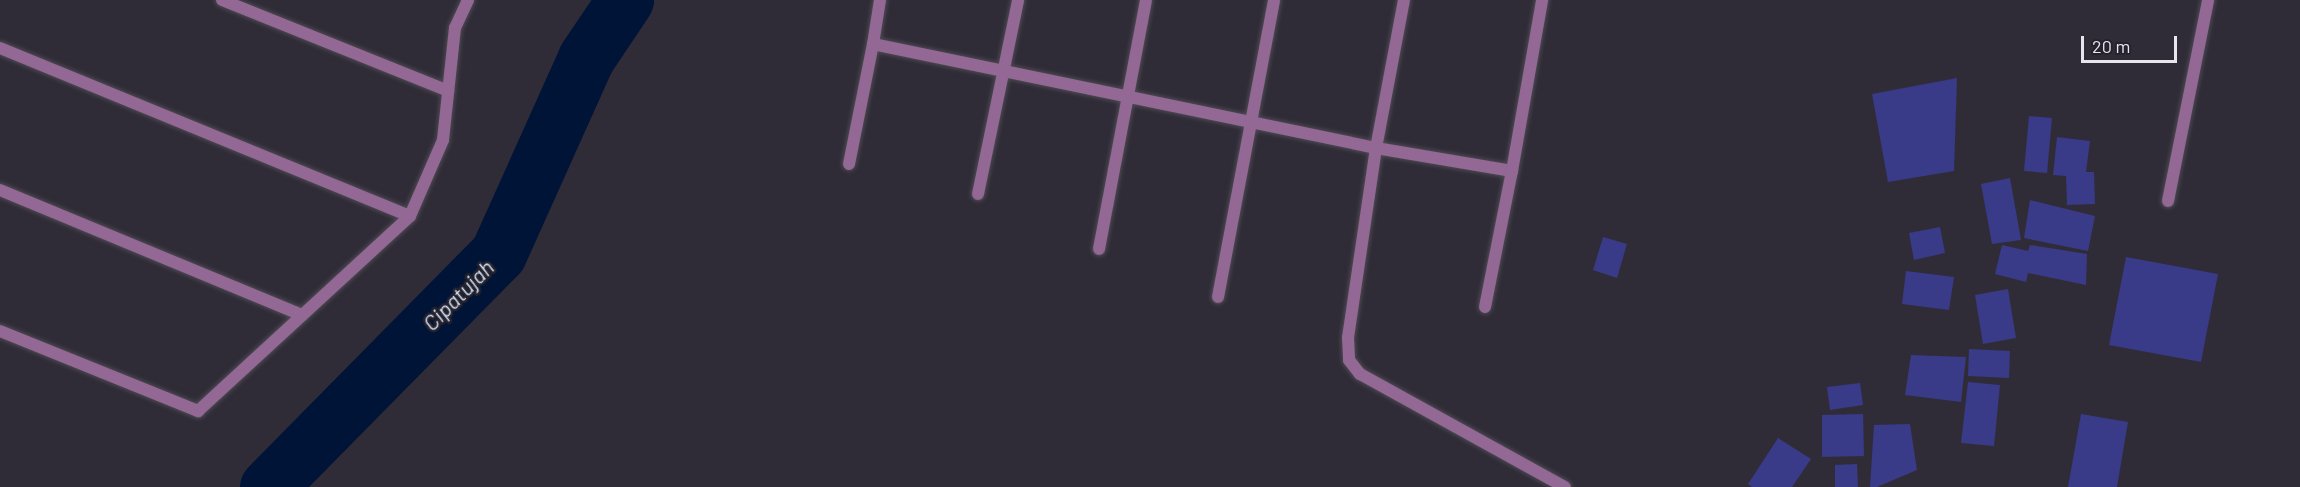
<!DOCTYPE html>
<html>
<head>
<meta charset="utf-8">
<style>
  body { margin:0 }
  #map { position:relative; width:2300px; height:487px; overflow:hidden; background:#302c37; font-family:Barlow,sans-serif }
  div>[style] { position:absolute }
  .river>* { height:57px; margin:-28.5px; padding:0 28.5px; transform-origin:28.5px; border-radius:28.5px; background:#001437 }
  .building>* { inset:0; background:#393a88 }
  .roads { filter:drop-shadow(0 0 2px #4d4a54) drop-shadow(0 0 2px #4d4a54) }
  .street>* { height:12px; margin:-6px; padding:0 6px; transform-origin:6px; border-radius:6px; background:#946895 }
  span { translate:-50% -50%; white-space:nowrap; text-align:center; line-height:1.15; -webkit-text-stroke:5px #26222d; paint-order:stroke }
  .water-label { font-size:22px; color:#cfdff2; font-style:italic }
  .scale { position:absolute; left:2081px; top:36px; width:96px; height:27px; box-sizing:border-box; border:3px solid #e8e5ed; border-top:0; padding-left:8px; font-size:18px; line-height:21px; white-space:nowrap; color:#e8e5ed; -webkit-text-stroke:4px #26222d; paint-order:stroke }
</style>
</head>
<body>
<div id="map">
  <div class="river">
    <i style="left:268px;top:487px;width:327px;rotate:-45.4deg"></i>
    <i style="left:498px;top:254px;width:215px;rotate:-65.8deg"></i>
    <i style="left:586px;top:58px;width:70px;rotate:-56.1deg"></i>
  </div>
  <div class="building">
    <i style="clip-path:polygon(1957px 78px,1954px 171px,1888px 182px,1872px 94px)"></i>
    <i style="clip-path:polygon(2029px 116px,2052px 118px,2047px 173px,2024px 171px)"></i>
    <i style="clip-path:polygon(2057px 137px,2090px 141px,2086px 172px,2094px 172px,2095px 204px,2067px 205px,2066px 176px,2053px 175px)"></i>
    <i style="clip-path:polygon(2010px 178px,2021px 240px,1992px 244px,1981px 184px)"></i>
    <i style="clip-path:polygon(2030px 200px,2095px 216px,2088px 251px,2024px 238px)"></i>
    <i style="clip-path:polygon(1940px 227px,1945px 253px,1914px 260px,1909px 233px)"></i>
    <i style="clip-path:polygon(1603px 237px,1627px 244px,1617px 278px,1593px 270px)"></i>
    <i style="clip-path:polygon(2002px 245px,2028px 251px,2030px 245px,2087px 254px,2086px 285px,2028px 273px,2026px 282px,1995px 274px)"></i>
    <i style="clip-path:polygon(2126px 257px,2218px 274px,2201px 362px,2109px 345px)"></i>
    <i style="clip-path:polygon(1906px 271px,1954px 277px,1949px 310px,1902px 304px)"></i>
    <i style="clip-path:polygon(2008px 289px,2016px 338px,1983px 344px,1975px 295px)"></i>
    <i style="clip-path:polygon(1969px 349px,2010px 351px,2009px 378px,1968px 376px)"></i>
    <i style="clip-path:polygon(1911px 355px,1966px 357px,1961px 402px,1905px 395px)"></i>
    <i style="clip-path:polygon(1968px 382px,2000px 385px,1994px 446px,1961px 443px)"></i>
    <i style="clip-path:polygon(1860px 383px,1863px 405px,1830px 410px,1827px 387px)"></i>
    <i style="clip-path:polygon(1863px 414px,1864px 456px,1822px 457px,1822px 415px)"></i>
    <i style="clip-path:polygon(2081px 414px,2128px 422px,2117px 487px,2068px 487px)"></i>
    <i style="clip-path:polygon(1910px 424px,1917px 470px,1877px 487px,1870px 487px,1874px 425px)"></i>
    <i style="clip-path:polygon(1778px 438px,1811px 459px,1792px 487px,1752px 487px,1748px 484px)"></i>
    <i style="clip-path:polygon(1857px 464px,1858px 487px,1835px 487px,1835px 465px)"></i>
  </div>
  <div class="roads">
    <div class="street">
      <i style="left:222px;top:0;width:244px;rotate:21.9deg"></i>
      <i style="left:880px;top:0;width:45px;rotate:99deg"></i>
      <i style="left:873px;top:44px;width:514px;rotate:11.68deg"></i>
      <i style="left:1376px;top:148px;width:138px;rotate:9.6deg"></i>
      <i style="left:1404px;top:0;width:151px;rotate:100.7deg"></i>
      <i style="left:1376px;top:148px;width:192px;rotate:98.4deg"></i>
      <i style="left:1348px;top:338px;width:22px;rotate:87deg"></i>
      <i style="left:1349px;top:360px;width:18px;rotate:52deg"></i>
      <i style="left:1360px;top:374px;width:234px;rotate:28.9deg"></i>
      <i style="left:0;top:48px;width:443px;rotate:22.3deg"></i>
      <i style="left:849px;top:164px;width:122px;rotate:-78.7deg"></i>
      <i style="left:0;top:190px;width:327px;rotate:22.5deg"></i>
      <i style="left:978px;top:194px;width:198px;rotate:-78.3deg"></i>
      <i style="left:2168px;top:201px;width:205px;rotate:-78.7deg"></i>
      <i style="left:1099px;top:249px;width:253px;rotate:-79.3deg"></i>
      <i style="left:1218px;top:297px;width:302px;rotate:-79.3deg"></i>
      <i style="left:1485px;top:307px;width:139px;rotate:-78.8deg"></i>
      <i style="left:1512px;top:171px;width:174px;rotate:-80deg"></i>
      <i style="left:0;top:331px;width:214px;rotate:22deg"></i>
      <i style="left:198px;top:411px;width:288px;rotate:-42.6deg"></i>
      <i style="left:410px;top:216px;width:83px;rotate:-66.5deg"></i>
      <i style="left:443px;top:140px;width:113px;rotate:-83.9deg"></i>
      <i style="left:455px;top:28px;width:31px;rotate:-65deg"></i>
    </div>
  </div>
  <div class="water-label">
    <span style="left:458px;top:295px;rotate:-45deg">Cipatujah</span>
  </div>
  <div class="scale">20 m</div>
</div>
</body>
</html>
